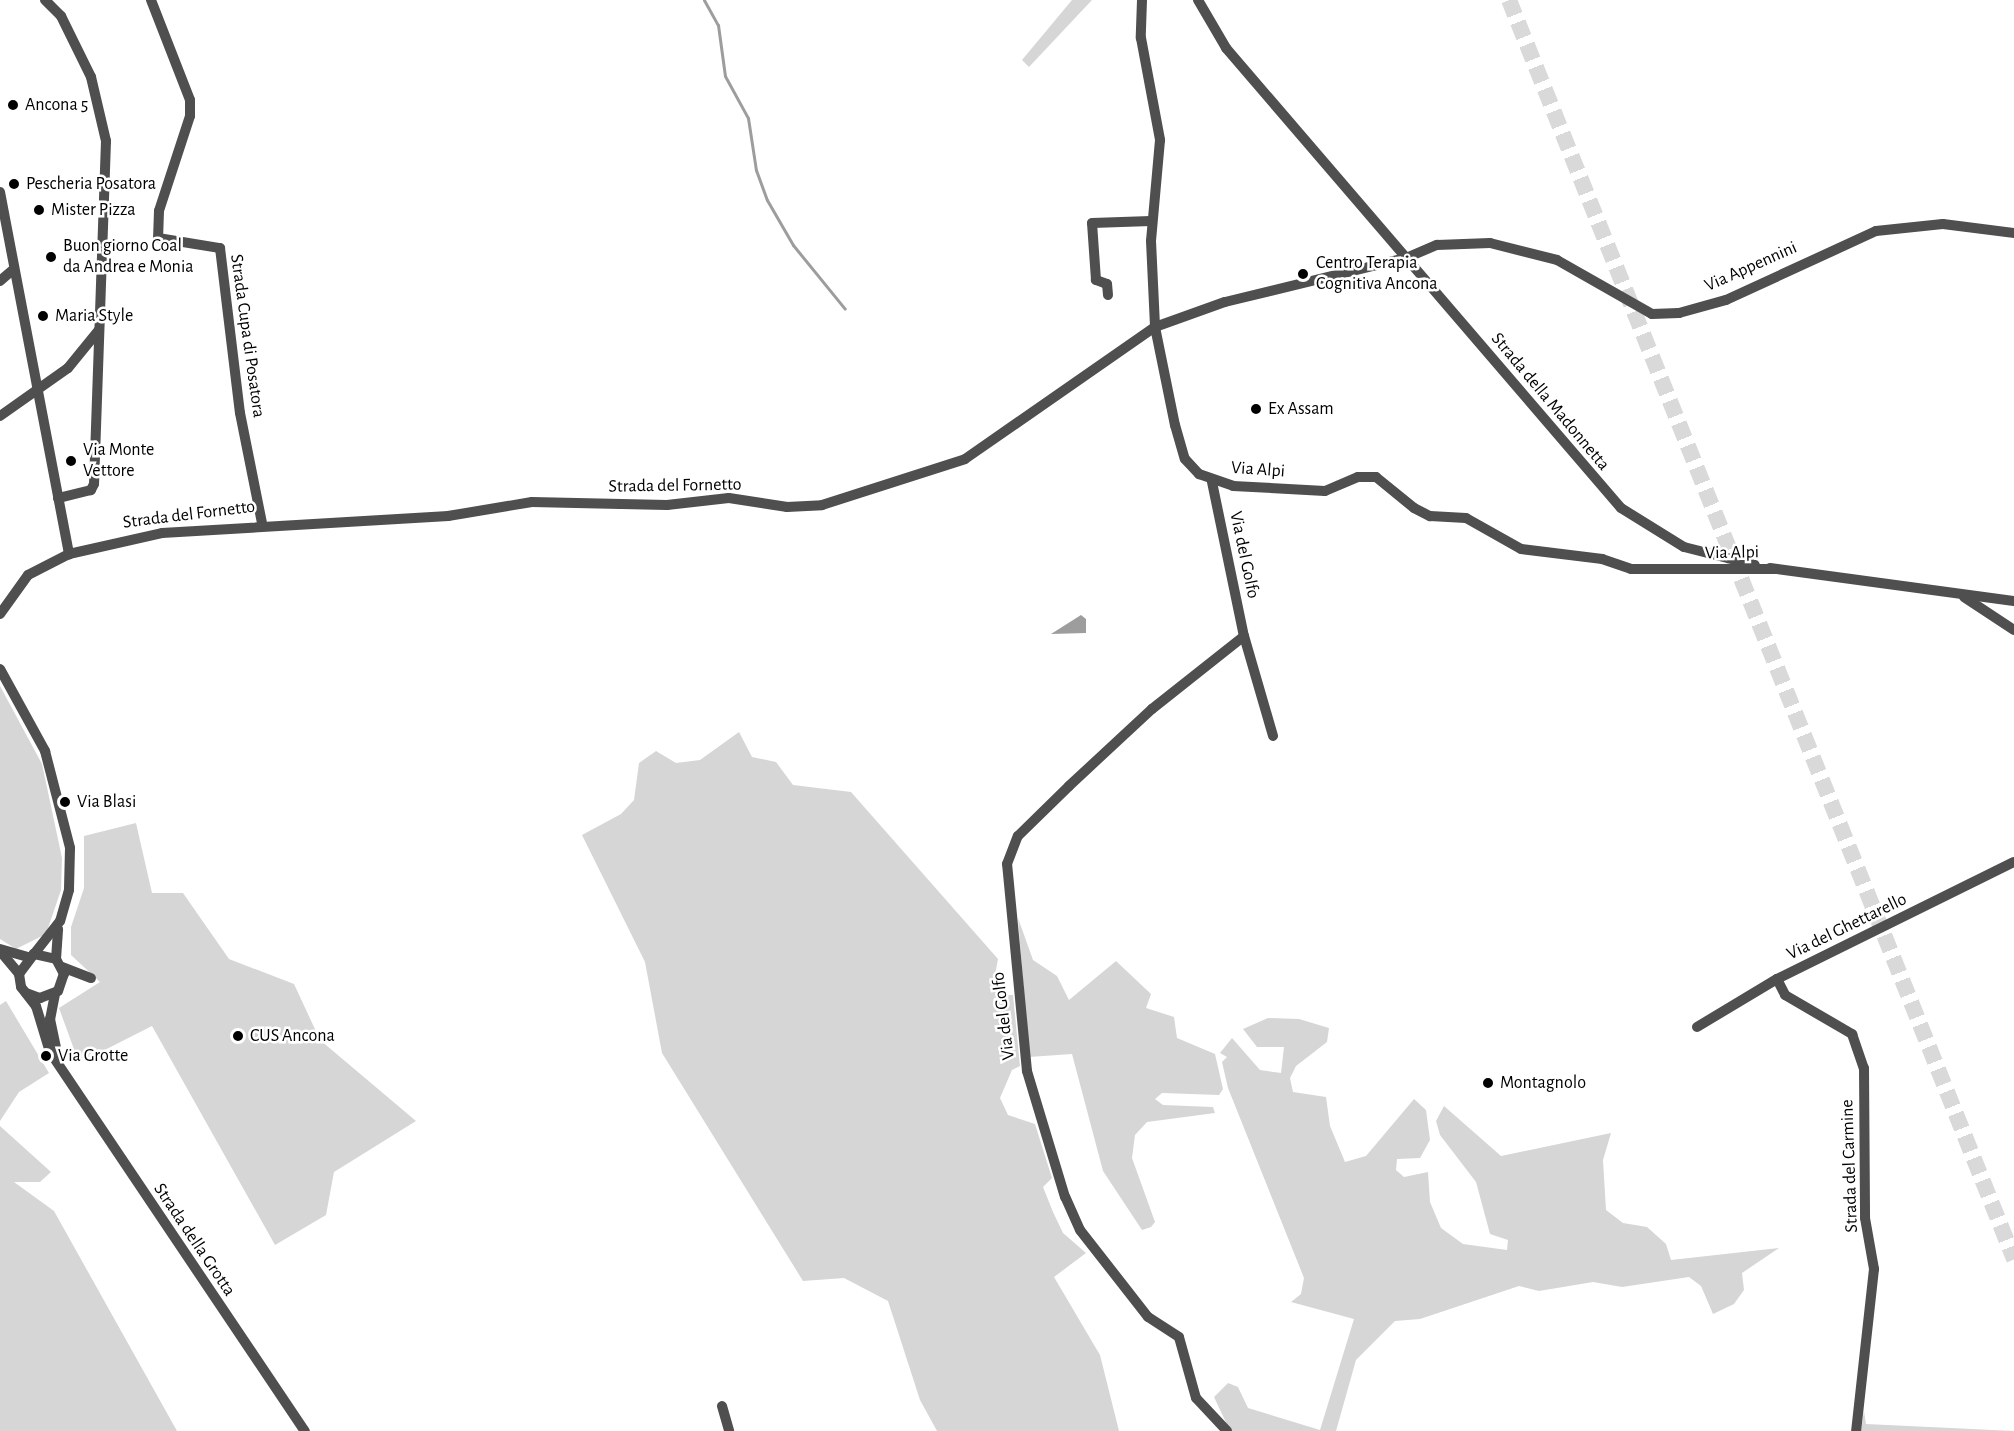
<!DOCTYPE html>
<html>
<head>
<meta charset="utf-8">
<style>
  body { margin:0 }
  #map { position:relative; width:2014px; height:1431px; overflow:hidden; background:#fff; font-family:"Alegreya Sans",sans-serif }
  div>[style] { position:absolute }
  .green>* { inset:0; background:#d6d6d6 }
  .water>* { inset:0; background:#9d9d9d }
  .stream>* { height:3px; margin:-1.5px; padding:0 1.5px; transform-origin:1.5px; border-radius:1.5px; background:#9d9d9d }
  .highway-tunnel>* { height:16px; margin-top:-8px; transform-origin:0; background:repeating-linear-gradient(90deg,#d9d9d9 0 16px,transparent 0 24px) }
  .minor>* { height:10px; margin:-5px; padding:0 5px; transform-origin:5px; border-radius:5px; background:#4f4f4f }
  .dots>* { width:16px; height:16px; translate:-50% -50%; box-sizing:border-box; border:3px solid #fff; border-radius:50% }
  span { translate:-50% -50%; white-space:nowrap; text-align:center; line-height:1.15; -webkit-text-stroke:5px #fff; paint-order:stroke }
  .poi-label { font-size:18px; color:#000 }
  .left { translate:0 -50%; text-align:left }
  .street-label { font-size:18px; color:#000 }
</style>
</head>
<body>
<div id="map">
  <div class="green">
    <i style="clip-path:polygon(1072px 0,1092px 0,1029px 67px,1022px 60px)"></i>
    <i style="clip-path:polygon(0 686px,42px 764px,62px 858px,61px 890px,46px 934px,16px 949px,0 939px)"></i>
    <i style="clip-path:polygon(739px 732px,752px 757px,776px 762px,793px 785px,851px 792px,998px 959px,993px 986px,1001px 995px,1013px 995px,1020px 1066px,1012px 1070px,1000px 1098px,1008px 1115px,1035px 1124px,1052px 1178px,1043px 1187px,1053px 1212px,1063px 1233px,1086px 1253px,1054px 1277px,1100px 1355px,1119px 1431px,937px 1431px,920px 1400px,888px 1301px,844px 1278px,803px 1281px,662px 1053px,645px 962px,582px 835px,621px 814px,634px 800px,639px 763px,656px 751px,676px 763px,700px 760px)"></i>
    <i style="clip-path:polygon(136px 823px,152px 893px,183px 893px,229px 959px,294px 984px,320px 1040px,416px 1121px,334px 1172px,326px 1215px,275px 1245px,152px 1026px,79px 1063px,59px 1008px,100px 982px,71px 955px,71px 927px,84px 888px,84px 836px)"></i>
    <i style="clip-path:polygon(1018px 918px,1033px 960px,1057px 976px,1069px 1000px,1116px 961px,1151px 994px,1146px 1008px,1174px 1017px,1177px 1038px,1215px 1054px,1223px 1089px,1219px 1095px,1162px 1093px,1155px 1099px,1163px 1105px,1213px 1107px,1215px 1113px,1147px 1122px,1135px 1135px,1132px 1158px,1155px 1222px,1151px 1227px,1142px 1230px,1103px 1171px,1072px 1054px,1029px 1057px)"></i>
    <i style="clip-path:polygon(6px 1001px,49px 1073px,19px 1092px,0 1121px,0 1005px)"></i>
    <i style="clip-path:polygon(1268px 1018px,1299px 1019px,1329px 1028px,1327px 1042px,1296px 1066px,1290px 1078px,1293px 1092px,1326px 1097px,1330px 1126px,1345px 1162px,1366px 1156px,1414px 1099px,1426px 1110px,1430px 1140px,1420px 1158px,1397px 1159px,1396px 1170px,1404px 1177px,1428px 1172px,1430px 1202px,1441px 1228px,1463px 1244px,1507px 1250px,1508px 1240px,1490px 1234px,1476px 1182px,1440px 1135px,1436px 1121px,1444px 1106px,1501px 1156px,1611px 1133px,1603px 1160px,1606px 1210px,1623px 1223px,1647px 1227px,1666px 1244px,1671px 1260px,1779px 1248px,1742px 1273px,1744px 1290px,1734px 1304px,1713px 1314px,1701px 1286px,1689px 1277px,1622px 1287px,1593px 1282px,1539px 1291px,1519px 1286px,1420px 1319px,1395px 1321px,1356px 1360px,1336px 1431px,1230px 1431px,1214px 1397px,1228px 1383px,1238px 1387px,1248px 1408px,1320px 1430px,1354px 1319px,1291px 1302px,1301px 1294px,1304px 1278px,1228px 1088px,1222px 1062px,1227px 1057px,1220px 1053px,1232px 1038px,1260px 1070px,1281px 1073px,1284px 1047px,1257px 1047px,1243px 1029px)"></i>
    <i style="clip-path:polygon(0 1126px,51px 1172px,40px 1182px,14px 1182px,54px 1211px,177px 1431px,0 1431px)"></i>
    <i style="clip-path:polygon(1864px 1411px,1866px 1424px,2014px 1431px,1861px 1431px)"></i>
  </div>
  <div class="water">
    <i style="clip-path:polygon(1081px 615px,1086px 619px,1086px 633px,1051px 634px)"></i>
  </div>
  <div class="stream">
    <i style="left:704px;top:0;width:29px;rotate:61deg"></i>
    <i style="left:718px;top:25px;width:51px;rotate:82.2deg"></i>
    <i style="left:725px;top:76px;width:48px;rotate:61.3deg"></i>
    <i style="left:748px;top:118px;width:53px;rotate:81.3deg"></i>
    <i style="left:756px;top:170px;width:32px;rotate:70deg"></i>
    <i style="left:767px;top:200px;width:52px;rotate:60deg"></i>
    <i style="left:793px;top:245px;width:82px;rotate:50.9deg"></i>
  </div>
  <div class="highway-tunnel">
    <i style="left:1509px;top:0;width:1357px;rotate:68.14deg"></i>
  </div>
  <div class="minor">
    <i style="left:45px;top:0;width:23px;rotate:45deg"></i>
    <i style="left:61px;top:16px;width:68px;rotate:63.8deg"></i>
    <i style="left:91px;top:77px;width:66px;rotate:76.8deg"></i>
    <i style="left:106px;top:141px;width:343px;rotate:92deg"></i>
    <i style="left:94px;top:484px;width:7px;rotate:117deg"></i>
    <i style="left:91px;top:490px;width:34px;rotate:166deg"></i>
    <i style="left:151px;top:0;width:107px;rotate:68.7deg"></i>
    <i style="left:190px;top:100px;width:16px;rotate:90deg"></i>
    <i style="left:190px;top:116px;width:100px;rotate:108.1deg"></i>
    <i style="left:159px;top:211px;width:27px;rotate:92deg"></i>
    <i style="left:158px;top:238px;width:63px;rotate:9.2deg"></i>
    <i style="left:220px;top:248px;width:166px;rotate:83.1deg"></i>
    <i style="left:240px;top:413px;width:112px;rotate:78.7deg"></i>
    <i style="left:1142px;top:0;width:38px;rotate:92deg"></i>
    <i style="left:1141px;top:38px;width:104px;rotate:79.4deg"></i>
    <i style="left:1160px;top:140px;width:101px;rotate:95.1deg"></i>
    <i style="left:1151px;top:241px;width:86px;rotate:87.3deg"></i>
    <i style="left:1155px;top:327px;width:100px;rotate:78.5deg"></i>
    <i style="left:1175px;top:425px;width:35px;rotate:74deg"></i>
    <i style="left:1185px;top:459px;width:21px;rotate:47deg"></i>
    <i style="left:1199px;top:474px;width:36px;rotate:19deg"></i>
    <i style="left:1233px;top:486px;width:92px;rotate:3.1deg"></i>
    <i style="left:1325px;top:491px;width:36px;rotate:-23deg"></i>
    <i style="left:1358px;top:477px;width:18px"></i>
    <i style="left:1376px;top:477px;width:49px;rotate:39.2deg"></i>
    <i style="left:1414px;top:508px;width:18px;rotate:27deg"></i>
    <i style="left:1430px;top:516px;width:36px;rotate:3deg"></i>
    <i style="left:1466px;top:518px;width:63px;rotate:29.4deg"></i>
    <i style="left:1521px;top:549px;width:82px;rotate:7deg"></i>
    <i style="left:1602px;top:559px;width:31px;rotate:19deg"></i>
    <i style="left:1631px;top:569px;width:144px"></i>
    <i style="left:1198px;top:0;width:56px;rotate:59.7deg"></i>
    <i style="left:1226px;top:48px;width:606px;rotate:49.35deg"></i>
    <i style="left:1621px;top:508px;width:74px;rotate:31.8deg"></i>
    <i style="left:1684px;top:547px;width:73px;rotate:14.2deg"></i>
    <i style="left:0;top:192px;width:369px;rotate:79.2deg"></i>
    <i style="left:0;top:281px;width:18px;rotate:-41deg"></i>
    <i style="left:1108px;top:295px;width:11px;rotate:-95deg"></i>
    <i style="left:1107px;top:284px;width:12px;rotate:-160deg"></i>
    <i style="left:1096px;top:280px;width:57px;rotate:-94deg"></i>
    <i style="left:1092px;top:223px;width:59px;rotate:-1.9deg"></i>
    <i style="left:0;top:416px;width:83px;rotate:-35.2deg"></i>
    <i style="left:68px;top:368px;width:49px;rotate:-50.8deg"></i>
    <i style="left:1212px;top:482px;width:157px;rotate:78.3deg"></i>
    <i style="left:1244px;top:636px;width:104px;rotate:73.8deg"></i>
    <i style="left:1770px;top:568px;width:246px;rotate:7.7deg"></i>
    <i style="left:1964px;top:597px;width:60px;rotate:33.4deg"></i>
    <i style="left:0;top:614px;width:48px;rotate:-54.3deg"></i>
    <i style="left:28px;top:575px;width:46px;rotate:-27.1deg"></i>
    <i style="left:69px;top:554px;width:95px;rotate:-12.7deg"></i>
    <i style="left:162px;top:533px;width:287px;rotate:-3.4deg"></i>
    <i style="left:448px;top:516px;width:85px;rotate:-9.5deg"></i>
    <i style="left:532px;top:502px;width:135px;rotate:1.3deg"></i>
    <i style="left:667px;top:505px;width:62px;rotate:-6.4deg"></i>
    <i style="left:729px;top:498px;width:59px;rotate:8.8deg"></i>
    <i style="left:787px;top:507px;width:35px;rotate:-3deg"></i>
    <i style="left:822px;top:505px;width:150px;rotate:-17.8deg"></i>
    <i style="left:965px;top:459px;width:231px;rotate:-34.8deg"></i>
    <i style="left:1155px;top:327px;width:74px;rotate:-19.7deg"></i>
    <i style="left:1225px;top:302px;width:186px;rotate:-13.7deg"></i>
    <i style="left:1406px;top:258px;width:34px;rotate:-23deg"></i>
    <i style="left:1437px;top:245px;width:53px;rotate:-2.2deg"></i>
    <i style="left:1490px;top:243px;width:69px;rotate:14.2deg"></i>
    <i style="left:1557px;top:260px;width:109px;rotate:29.6deg"></i>
    <i style="left:1652px;top:314px;width:27px;rotate:-2deg"></i>
    <i style="left:1679px;top:313px;width:49px;rotate:-15.5deg"></i>
    <i style="left:1726px;top:300px;width:165px;rotate:-24.7deg"></i>
    <i style="left:1876px;top:231px;width:67px;rotate:-6deg"></i>
    <i style="left:1943px;top:224px;width:72px;rotate:7.2deg"></i>
    <i style="left:0;top:669px;width:94px;rotate:61.2deg"></i>
    <i style="left:45px;top:751px;width:100px;rotate:75.5deg"></i>
    <i style="left:70px;top:848px;width:42px;rotate:91.4deg"></i>
    <i style="left:69px;top:890px;width:32px;rotate:106deg"></i>
    <i style="left:60px;top:921px;width:42px;rotate:128.2deg"></i>
    <i style="left:0;top:949px;width:29px;rotate:16deg"></i>
    <i style="left:0;top:951px;width:30px;rotate:50deg"></i>
    <i style="left:56px;top:959px;width:30px;rotate:-86deg"></i>
    <i style="left:62px;top:967px;width:31px;rotate:21deg"></i>
    <i style="left:1777px;top:979px;width:18px;rotate:63deg"></i>
    <i style="left:1785px;top:995px;width:78px;rotate:30.2deg"></i>
    <i style="left:1852px;top:1034px;width:36px;rotate:71deg"></i>
    <i style="left:1864px;top:1068px;width:150px;rotate:89.6deg"></i>
    <i style="left:1865px;top:1218px;width:52px;rotate:80deg"></i>
    <i style="left:1874px;top:1269px;width:163px;rotate:96.3deg"></i>
    <i style="left:26px;top:993px;width:15px;rotate:20deg"></i>
    <i style="left:40px;top:998px;width:19px;rotate:-21deg"></i>
    <i style="left:58px;top:991px;width:18px;rotate:-71deg"></i>
    <i style="left:64px;top:974px;width:17px;rotate:-118deg"></i>
    <i style="left:56px;top:959px;width:23px;rotate:-167deg"></i>
    <i style="left:34px;top:954px;width:25px;rotate:127deg"></i>
    <i style="left:19px;top:974px;width:13px;rotate:81deg"></i>
    <i style="left:21px;top:987px;width:24px;rotate:52deg"></i>
    <i style="left:36px;top:1006px;width:48px;rotate:73.1deg"></i>
    <i style="left:50px;top:1052px;width:457px;rotate:56.1deg"></i>
    <i style="left:55px;top:994px;width:25px;rotate:101deg"></i>
    <i style="left:50px;top:1019px;width:44px;rotate:78.2deg"></i>
    <i style="left:1697px;top:1027px;width:93px;rotate:-31deg"></i>
    <i style="left:1777px;top:979px;width:264px;rotate:-26.3deg"></i>
    <i style="left:722px;top:1406px;width:26px;rotate:74deg"></i>
    <i style="left:1227px;top:1431px;width:45px;rotate:-133.2deg"></i>
    <i style="left:1196px;top:1398px;width:63px;rotate:-105.6deg"></i>
    <i style="left:1179px;top:1337px;width:37px;rotate:-147deg"></i>
    <i style="left:1148px;top:1317px;width:110px;rotate:-128deg"></i>
    <i style="left:1080px;top:1230px;width:36px;rotate:-114deg"></i>
    <i style="left:1065px;top:1197px;width:132px;rotate:-106.8deg"></i>
    <i style="left:1027px;top:1071px;width:208px;rotate:-95.5deg"></i>
    <i style="left:1007px;top:864px;width:30px;rotate:-69deg"></i>
    <i style="left:1018px;top:836px;width:71px;rotate:-44.4deg"></i>
    <i style="left:1069px;top:786px;width:113px;rotate:-42.9deg"></i>
    <i style="left:1152px;top:709px;width:117px;rotate:-38.4deg"></i>
  </div>
  <div class="dots">
    <i style="left:13px;top:105px;background:#000"></i>
    <i style="left:14px;top:184px;background:#000"></i>
    <i style="left:39px;top:210px;background:#000"></i>
    <i style="left:51px;top:257px;background:#000"></i>
    <i style="left:1303px;top:274px;background:#000"></i>
    <i style="left:43px;top:316px;background:#000"></i>
    <i style="left:1256px;top:409px;background:#000"></i>
    <i style="left:71px;top:461px;background:#000"></i>
    <i style="left:65px;top:802px;background:#000"></i>
    <i style="left:238px;top:1036px;background:#000"></i>
    <i style="left:46px;top:1056px;background:#000"></i>
    <i style="left:1488px;top:1083px;background:#000"></i>
  </div>
  <div class="poi-label">
    <span class="left" style="left:25px;top:105px">Ancona 5</span>
    <span class="left" style="left:26px;top:184px">Pescheria Posatora</span>
    <span class="left" style="left:51px;top:210px">Mister Pizza</span>
    <span class="left" style="left:63px;top:257px">Buon giorno Coal<br>da Andrea e Monia</span>
    <span class="left" style="left:1316px;top:274px">Centro Terapia<br>Cognitiva Ancona</span>
    <span class="left" style="left:55px;top:316px">Maria Style</span>
    <span class="left" style="left:1268px;top:409px">Ex Assam</span>
    <span class="left" style="left:83px;top:461px">Via Monte<br>Vettore</span>
    <span class="left" style="left:77px;top:802px">Via Blasi</span>
    <span class="left" style="left:250px;top:1036px">CUS Ancona</span>
    <span class="left" style="left:58px;top:1056px">Via Grotte</span>
    <span class="left" style="left:1500px;top:1083px">Montagnolo</span>
  </div>
  <div class="street-label">
    <span style="left:1751px;top:267px;rotate:-24deg">Via Appennini</span>
    <span style="left:247px;top:336px;rotate:82deg">Strada Cupa di Posatora</span>
    <span style="left:1550px;top:402px;rotate:50deg">Strada della Madonnetta</span>
    <span style="left:1258px;top:470px;rotate:4deg">Via Alpi</span>
    <span style="left:675px;top:486px;rotate:-1deg">Strada del Fornetto</span>
    <span style="left:189px;top:515px;rotate:-7deg">Strada del Fornetto</span>
    <span style="left:1732px;top:553px;rotate:-1deg">Via Alpi</span>
    <span style="left:1244px;top:555px;rotate:78deg">Via del Golfo</span>
    <span style="left:1847px;top:927px;rotate:-26deg">Via del Ghettarello</span>
    <span style="left:1004px;top:1016px;rotate:-97deg">Via del Golfo</span>
    <span style="left:1850px;top:1166px;rotate:-92deg">Strada del Carmine</span>
    <span style="left:194px;top:1240px;rotate:56deg">Strada della Grotta</span>
  </div>
</div>
</body>
</html>
